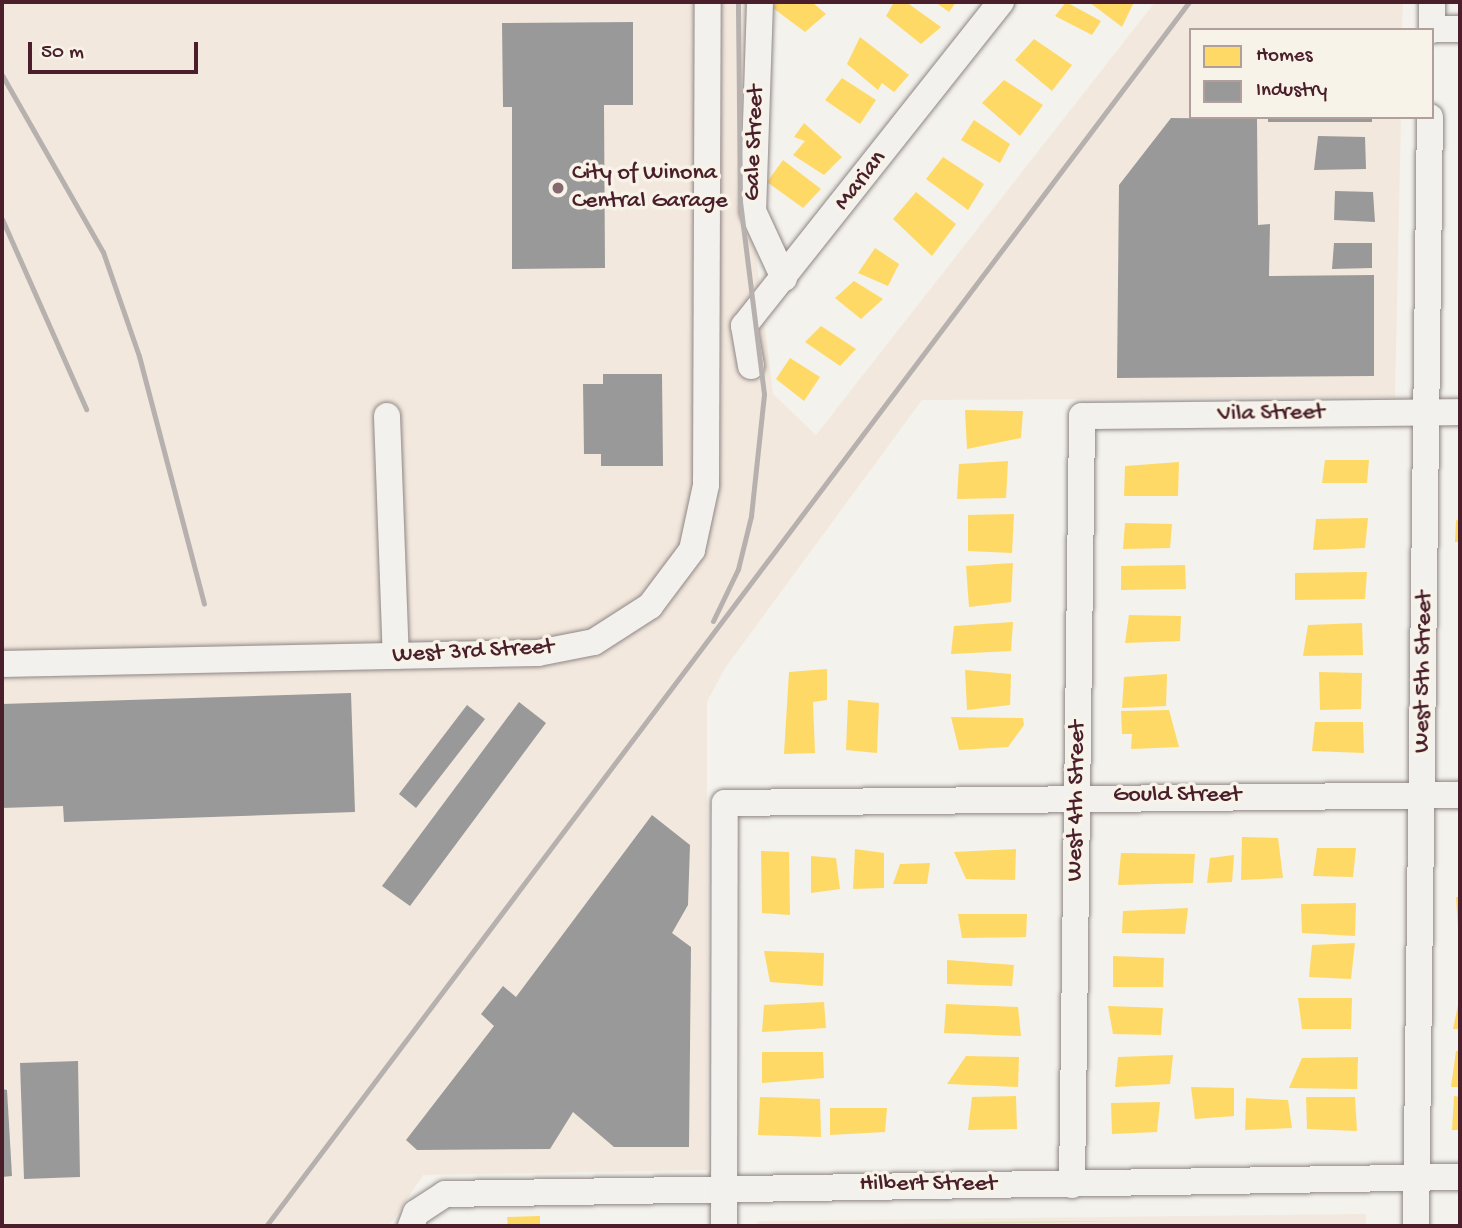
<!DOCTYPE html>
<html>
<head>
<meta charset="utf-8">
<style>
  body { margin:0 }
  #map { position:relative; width:1462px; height:1228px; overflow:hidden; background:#f4f2ec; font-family:"Gochi Hand",sans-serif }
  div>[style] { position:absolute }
  .built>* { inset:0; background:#f3e8dd }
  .green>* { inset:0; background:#e0e8bb }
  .homes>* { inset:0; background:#ffd966 }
  .industry>* { inset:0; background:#999 }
  .roads { filter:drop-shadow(0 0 2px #8f8685) drop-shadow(0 0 2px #8f8685) }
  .minor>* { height:26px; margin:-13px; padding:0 13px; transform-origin:13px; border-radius:13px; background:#f2f1ed }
  .rail>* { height:5px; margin:-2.5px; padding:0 2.5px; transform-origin:2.5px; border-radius:2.5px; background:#b6b0ae }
  .dots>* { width:19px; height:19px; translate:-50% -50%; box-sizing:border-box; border:4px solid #f7f3e8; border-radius:50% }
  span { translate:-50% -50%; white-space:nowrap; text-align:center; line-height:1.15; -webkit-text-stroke:7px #f7f3e8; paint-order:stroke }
  .street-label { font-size:24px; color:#4a1f2b }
  .poi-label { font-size:24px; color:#4a1f2b }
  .left { translate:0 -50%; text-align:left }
  .frame { position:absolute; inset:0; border:4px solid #4a1f2b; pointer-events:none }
  .legend { position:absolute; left:1189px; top:28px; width:245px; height:91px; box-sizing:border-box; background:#f7f3e8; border:2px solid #b29e9c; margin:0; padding:9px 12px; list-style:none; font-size:21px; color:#4a1f2b }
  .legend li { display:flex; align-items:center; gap:14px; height:35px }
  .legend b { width:35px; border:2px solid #b29e9c }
  .scale { position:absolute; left:28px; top:42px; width:170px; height:32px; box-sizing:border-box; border:4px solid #4a1f2b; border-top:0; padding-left:9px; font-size:21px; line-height:24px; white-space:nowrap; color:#4a1f2b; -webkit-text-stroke:5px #f7f3e8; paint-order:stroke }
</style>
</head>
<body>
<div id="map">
  <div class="built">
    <i style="clip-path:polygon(2px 2px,747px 2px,746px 173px,773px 394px,816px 435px,1155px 2px,1403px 2px,1402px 30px,1191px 30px,1191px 117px,1401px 117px,1395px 397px,922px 400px,725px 668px,707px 702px,707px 1170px,423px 1175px,389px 1226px,2px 1226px)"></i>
    <i style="clip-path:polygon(1366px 1214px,1366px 1226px,757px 1226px,757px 1221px)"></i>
  </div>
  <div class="green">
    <i style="clip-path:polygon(1037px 1221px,1139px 1221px,860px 1226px,860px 1224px)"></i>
  </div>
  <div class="homes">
    <i style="clip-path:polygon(777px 2px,812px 2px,826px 14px,805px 32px,773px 8px)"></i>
    <i style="clip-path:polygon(894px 2px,906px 2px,941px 27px,921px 44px,886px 16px)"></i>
    <i style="clip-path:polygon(935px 2px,956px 2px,949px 12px)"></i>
    <i style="clip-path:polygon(1066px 2px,1101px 21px,1092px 35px,1055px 16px)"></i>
    <i style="clip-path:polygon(1089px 2px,1134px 2px,1122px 27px)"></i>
    <i style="clip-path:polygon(860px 37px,909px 75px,894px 92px,882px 83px,878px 90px,847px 64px)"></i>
    <i style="clip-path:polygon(1034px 39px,1072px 65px,1052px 91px,1015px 60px)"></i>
    <i style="clip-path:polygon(842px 78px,876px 100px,860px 124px,825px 100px)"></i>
    <i style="clip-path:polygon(1004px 80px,1043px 105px,1020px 136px,982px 103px)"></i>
    <i style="clip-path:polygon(974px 120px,1010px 144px,1000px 163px,961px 140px)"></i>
    <i style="clip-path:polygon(804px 123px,842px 157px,824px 175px,793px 155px,805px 141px,794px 137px)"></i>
    <i style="clip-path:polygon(943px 157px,984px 184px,968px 210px,926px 179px)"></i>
    <i style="clip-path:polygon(783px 160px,821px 189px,803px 208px,767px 182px)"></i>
    <i style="clip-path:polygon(916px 192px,956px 224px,932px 256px,893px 219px)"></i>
    <i style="clip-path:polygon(875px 248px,899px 264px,888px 286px,858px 273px)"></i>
    <i style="clip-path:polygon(854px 281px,883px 299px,861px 319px,835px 298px)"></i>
    <i style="clip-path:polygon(821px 326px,856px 349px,840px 366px,805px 342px)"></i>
    <i style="clip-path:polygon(790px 358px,820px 377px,804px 401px,776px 379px)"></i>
    <i style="clip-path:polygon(965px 410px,1023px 411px,1021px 438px,967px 449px)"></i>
    <i style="clip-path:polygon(1325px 460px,1369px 460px,1367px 483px,1322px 483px)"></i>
    <i style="clip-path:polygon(1008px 461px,1006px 498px,957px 499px,959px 464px)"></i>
    <i style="clip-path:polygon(1179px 462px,1178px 496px,1124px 496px,1125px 466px)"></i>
    <i style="clip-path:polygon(1014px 514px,1012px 553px,968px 551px,968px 515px)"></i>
    <i style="clip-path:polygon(1368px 518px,1365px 548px,1313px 550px,1316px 519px)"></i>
    <i style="clip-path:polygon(1456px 520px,1460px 521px,1460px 542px,1455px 542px)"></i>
    <i style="clip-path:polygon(1125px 523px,1172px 524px,1170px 548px,1123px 549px)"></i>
    <i style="clip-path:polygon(1013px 563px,1011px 602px,969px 607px,966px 566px)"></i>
    <i style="clip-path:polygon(1185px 565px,1186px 589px,1121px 590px,1121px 566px)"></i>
    <i style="clip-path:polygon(1367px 572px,1365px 599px,1295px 600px,1295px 573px)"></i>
    <i style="clip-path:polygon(1129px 615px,1181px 616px,1180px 641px,1125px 643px)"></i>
    <i style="clip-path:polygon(1013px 622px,1011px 651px,951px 654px,954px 626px)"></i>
    <i style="clip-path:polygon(1362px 623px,1363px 655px,1303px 656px,1308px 625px)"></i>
    <i style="clip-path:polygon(827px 669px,827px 700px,813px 702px,815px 753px,784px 754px,789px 672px)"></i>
    <i style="clip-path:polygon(965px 670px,1011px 674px,1010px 705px,967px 710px)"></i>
    <i style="clip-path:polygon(1319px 672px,1362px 673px,1361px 709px,1320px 710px)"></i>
    <i style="clip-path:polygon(1167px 674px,1166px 706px,1122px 708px,1124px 677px)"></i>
    <i style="clip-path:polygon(848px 700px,879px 703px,877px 753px,846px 750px)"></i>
    <i style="clip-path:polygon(1169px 710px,1179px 747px,1131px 749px,1132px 734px,1122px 734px,1121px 711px)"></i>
    <i style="clip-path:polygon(951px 717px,1023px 718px,1024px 725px,1008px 747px,959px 750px)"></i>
    <i style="clip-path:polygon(1315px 722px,1363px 722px,1364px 753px,1312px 751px)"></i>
    <i style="clip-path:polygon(1242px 837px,1278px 838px,1283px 878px,1241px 880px)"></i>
    <i style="clip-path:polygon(1317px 848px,1356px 848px,1353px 877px,1313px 876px)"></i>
    <i style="clip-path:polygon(855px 849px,884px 853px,884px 888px,853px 889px)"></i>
    <i style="clip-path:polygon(1016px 849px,1015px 880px,966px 879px,954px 852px)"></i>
    <i style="clip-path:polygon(761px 851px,789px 852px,790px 915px,762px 913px)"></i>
    <i style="clip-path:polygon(1121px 853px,1195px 854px,1193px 883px,1118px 885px)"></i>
    <i style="clip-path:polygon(1234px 855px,1232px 882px,1207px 883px,1210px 858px)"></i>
    <i style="clip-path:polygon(811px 856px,836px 858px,840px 889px,811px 893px)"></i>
    <i style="clip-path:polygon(930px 863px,927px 884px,893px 884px,900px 864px)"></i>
    <i style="clip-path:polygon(1456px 897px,1460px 897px,1460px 928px,1458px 928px)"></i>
    <i style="clip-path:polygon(1356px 903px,1355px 936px,1302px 933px,1301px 904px)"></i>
    <i style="clip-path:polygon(1188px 908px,1185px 934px,1122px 933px,1123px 911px)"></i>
    <i style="clip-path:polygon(958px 914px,1027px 914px,1026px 937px,962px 938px)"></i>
    <i style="clip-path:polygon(1355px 943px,1351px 979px,1309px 977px,1312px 945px)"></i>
    <i style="clip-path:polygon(764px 951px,824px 953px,823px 986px,770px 982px)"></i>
    <i style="clip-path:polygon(1113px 956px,1164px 958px,1163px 987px,1113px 987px)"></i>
    <i style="clip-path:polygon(947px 960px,1014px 965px,1012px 986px,947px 984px)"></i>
    <i style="clip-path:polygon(1298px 998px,1352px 998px,1351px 1029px,1302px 1029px)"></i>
    <i style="clip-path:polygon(1459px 1000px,1460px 1029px,1453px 1029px)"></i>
    <i style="clip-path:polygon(824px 1002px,826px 1028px,762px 1032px,764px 1005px)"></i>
    <i style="clip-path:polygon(946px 1004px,1018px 1007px,1021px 1036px,944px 1033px)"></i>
    <i style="clip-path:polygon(1108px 1006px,1163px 1008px,1161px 1035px,1113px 1034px)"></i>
    <i style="clip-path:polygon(1456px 1051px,1460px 1051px,1460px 1087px,1451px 1087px)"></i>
    <i style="clip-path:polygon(762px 1052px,823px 1052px,824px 1078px,762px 1083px)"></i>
    <i style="clip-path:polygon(1173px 1055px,1170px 1084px,1115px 1087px,1118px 1057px)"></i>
    <i style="clip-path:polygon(966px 1056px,1019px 1057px,1018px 1087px,947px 1084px)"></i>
    <i style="clip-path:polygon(1358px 1057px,1357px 1089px,1289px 1088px,1302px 1058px)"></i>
    <i style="clip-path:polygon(1191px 1087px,1234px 1088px,1234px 1116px,1195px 1119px)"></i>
    <i style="clip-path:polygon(1016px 1096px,1017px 1129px,968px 1130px,972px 1097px)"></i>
    <i style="clip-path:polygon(1454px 1096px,1460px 1097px,1460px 1130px,1452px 1130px)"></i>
    <i style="clip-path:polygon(760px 1097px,820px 1099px,821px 1137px,758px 1135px)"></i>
    <i style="clip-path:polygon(1306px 1097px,1355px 1097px,1357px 1131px,1307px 1129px)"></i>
    <i style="clip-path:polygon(1246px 1098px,1288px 1100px,1292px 1128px,1245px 1130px)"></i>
    <i style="clip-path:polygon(1160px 1102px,1157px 1132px,1112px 1134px,1111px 1103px)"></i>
    <i style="clip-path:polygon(830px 1108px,887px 1108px,885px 1132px,830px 1135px)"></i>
    <i style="clip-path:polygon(540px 1216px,540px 1226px,508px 1226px,507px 1217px)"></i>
  </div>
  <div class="industry">
    <i style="clip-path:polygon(633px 22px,633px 105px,604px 105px,605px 268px,512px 269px,512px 107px,503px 107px,502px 23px)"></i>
    <i style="clip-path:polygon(1268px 117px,1372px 117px,1372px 122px,1268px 122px)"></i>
    <i style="clip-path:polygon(1171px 118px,1257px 119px,1258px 225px,1270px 224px,1269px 276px,1374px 275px,1374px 376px,1117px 378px,1119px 185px)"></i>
    <i style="clip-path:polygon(1318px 136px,1365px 137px,1366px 169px,1314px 170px)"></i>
    <i style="clip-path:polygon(1335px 191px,1373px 192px,1375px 222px,1334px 220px)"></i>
    <i style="clip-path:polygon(1334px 243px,1372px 243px,1372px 268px,1332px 269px)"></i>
    <i style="clip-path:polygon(603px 374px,662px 374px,663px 466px,601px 466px,601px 454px,584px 454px,583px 384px,603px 384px)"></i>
    <i style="clip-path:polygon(351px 693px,355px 812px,64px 822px,63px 806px,2px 808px,2px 704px)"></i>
    <i style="clip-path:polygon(519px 702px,546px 723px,410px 906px,382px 886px)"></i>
    <i style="clip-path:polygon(467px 705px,485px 719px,416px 808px,399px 794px)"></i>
    <i style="clip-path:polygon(652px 815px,690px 845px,688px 905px,672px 933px,691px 947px,689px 1147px,614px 1147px,573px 1112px,550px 1149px,417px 1150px,406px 1140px,494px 1026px,481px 1014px,503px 986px,516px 997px)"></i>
    <i style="clip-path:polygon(78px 1061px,80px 1177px,24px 1179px,20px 1063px)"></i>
    <i style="clip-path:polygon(2px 1089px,7px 1090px,12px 1176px,2px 1177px)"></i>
  </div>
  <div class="roads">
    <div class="minor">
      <i style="left:760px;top:2px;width:209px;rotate:91.9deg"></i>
      <i style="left:753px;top:211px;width:74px;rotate:65.2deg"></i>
      <i style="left:1432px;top:29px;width:28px"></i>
      <i style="left:1432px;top:30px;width:28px;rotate:-90deg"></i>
      <i style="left:751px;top:366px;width:41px;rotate:-99.9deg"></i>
      <i style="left:744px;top:326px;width:414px;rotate:-51.6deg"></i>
      <i style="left:387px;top:416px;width:240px;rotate:87.9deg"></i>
      <i style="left:2px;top:664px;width:536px;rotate:-1.18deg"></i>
      <i style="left:538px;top:653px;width:57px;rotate:-11.1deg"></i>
      <i style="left:594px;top:642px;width:67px;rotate:-32.7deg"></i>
      <i style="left:650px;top:606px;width:70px;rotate:-53.1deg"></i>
      <i style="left:692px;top:550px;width:66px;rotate:-77.8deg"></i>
      <i style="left:706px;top:485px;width:483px;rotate:-89.8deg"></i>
      <i style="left:1072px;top:1185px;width:769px;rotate:-89.25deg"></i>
      <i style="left:1082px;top:416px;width:378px;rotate:-0.6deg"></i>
      <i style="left:411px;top:1226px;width:14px;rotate:-69deg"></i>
      <i style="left:416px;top:1213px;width:35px;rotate:-33deg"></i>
      <i style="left:445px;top:1194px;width:1015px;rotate:-0.96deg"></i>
      <i style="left:724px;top:1226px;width:423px;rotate:-89.9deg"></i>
      <i style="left:725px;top:803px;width:735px;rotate:-0.62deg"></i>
      <i style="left:1416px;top:1226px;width:1109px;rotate:-89.28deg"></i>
    </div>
  </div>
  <div class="rail">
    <i style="left:2px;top:75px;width:204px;rotate:60.3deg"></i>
    <i style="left:103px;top:252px;width:110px;rotate:70.9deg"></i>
    <i style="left:139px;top:356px;width:256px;rotate:75.3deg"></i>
    <i style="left:2px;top:219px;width:208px;rotate:66.1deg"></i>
    <i style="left:713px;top:621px;width:58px;rotate:-64.3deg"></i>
    <i style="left:738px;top:569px;width:55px;rotate:-76.2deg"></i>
    <i style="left:751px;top:516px;width:123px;rotate:-83.9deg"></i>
    <i style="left:764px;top:394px;width:195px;rotate:-97.1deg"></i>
    <i style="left:740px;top:200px;width:198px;rotate:-90.6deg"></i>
    <i style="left:266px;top:1226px;width:1533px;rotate:-52.98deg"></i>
  </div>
  <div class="dots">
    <i style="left:558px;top:188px;background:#86696f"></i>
  </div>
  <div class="street-label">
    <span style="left:755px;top:143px;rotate:-88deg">Gale Street</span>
    <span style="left:861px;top:181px;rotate:-52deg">Marian</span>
    <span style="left:1271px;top:414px;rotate:-1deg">Vila Street</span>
    <span style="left:473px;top:652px;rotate:-3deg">West 3rd Street</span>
    <span style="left:1424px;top:672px;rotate:-89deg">West 5th Street</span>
    <span style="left:1177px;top:796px">Gould Street</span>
    <span style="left:1077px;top:801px;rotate:-89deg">West 4th Street</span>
    <span style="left:928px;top:1185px">Hilbert Street</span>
  </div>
  <div class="poi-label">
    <span class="left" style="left:572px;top:188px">City of Winona<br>Central Garage</span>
  </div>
  <div class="frame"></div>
  <ul class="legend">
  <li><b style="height:19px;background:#ffd966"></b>Homes</li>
  <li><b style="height:19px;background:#999"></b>Industry</li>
  </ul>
  <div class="scale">50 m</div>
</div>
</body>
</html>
